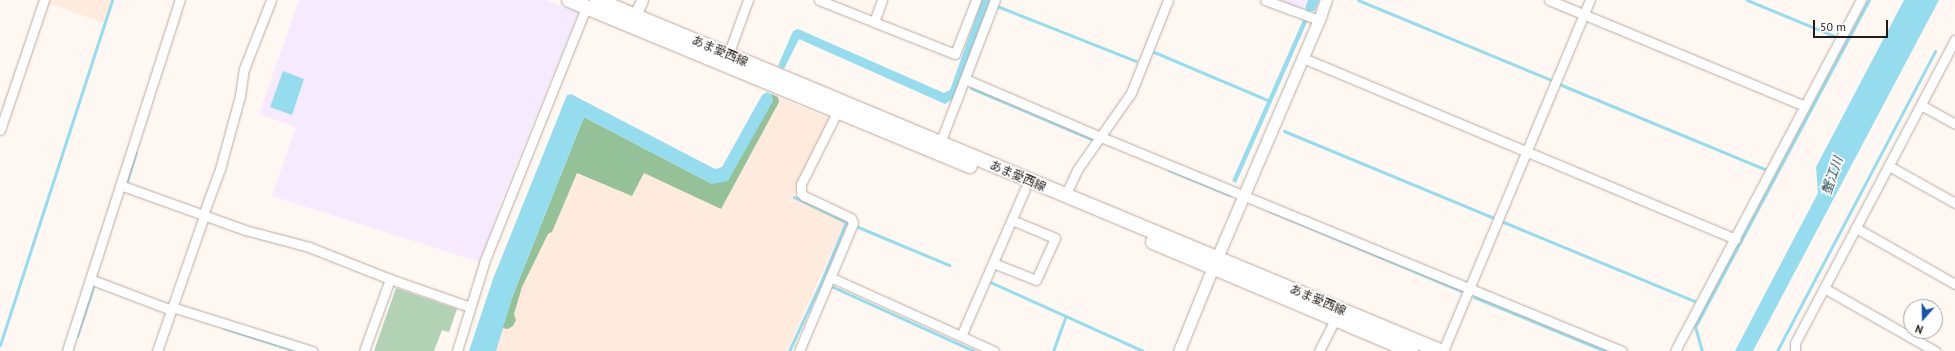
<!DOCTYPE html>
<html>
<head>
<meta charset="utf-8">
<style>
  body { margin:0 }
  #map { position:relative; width:1955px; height:351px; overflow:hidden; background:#fef7f2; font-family:"PT Sans","Noto Sans JP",sans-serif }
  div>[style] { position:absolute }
  .built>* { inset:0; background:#ffebdd }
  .education>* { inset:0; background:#f5eaff }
  .green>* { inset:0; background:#b3d1b5 }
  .forest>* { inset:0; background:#94c198 }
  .water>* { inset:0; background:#95ddee }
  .stream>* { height:3px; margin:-1.5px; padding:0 1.5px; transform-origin:1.5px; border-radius:1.5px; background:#95ddee }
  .roads { filter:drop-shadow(0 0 1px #baaa9e) drop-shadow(0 0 1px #baaa9e) }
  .minor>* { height:9px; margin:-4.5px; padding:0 4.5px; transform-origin:4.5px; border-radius:4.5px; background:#fff }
  .tertiary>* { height:11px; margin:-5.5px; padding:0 5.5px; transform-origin:5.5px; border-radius:5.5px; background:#fff }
  .primary>* { height:14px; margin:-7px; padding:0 7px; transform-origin:7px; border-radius:7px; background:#fff }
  span { translate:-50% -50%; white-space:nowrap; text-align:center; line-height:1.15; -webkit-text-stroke:3.5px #fff; paint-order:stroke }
  .street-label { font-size:12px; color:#221c18 }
  .water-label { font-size:13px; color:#193c44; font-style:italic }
  .north { position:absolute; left:1903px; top:299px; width:40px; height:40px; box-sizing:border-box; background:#fff; border:1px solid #a7a4a3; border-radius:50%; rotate:200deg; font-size:11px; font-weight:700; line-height:16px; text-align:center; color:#221c18 }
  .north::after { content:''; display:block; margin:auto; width:14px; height:18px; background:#1856a7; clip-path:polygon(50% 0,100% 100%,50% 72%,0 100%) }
  .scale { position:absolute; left:1813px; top:20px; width:75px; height:18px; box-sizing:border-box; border:2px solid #221c18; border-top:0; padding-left:5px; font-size:12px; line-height:14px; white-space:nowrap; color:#221c18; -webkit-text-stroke:3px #fff; paint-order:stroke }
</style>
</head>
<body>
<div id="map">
  <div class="built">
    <i style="clip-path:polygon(46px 0,111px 0,104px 23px,45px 2px)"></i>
    <i style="clip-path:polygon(771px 94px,831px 119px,793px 197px,845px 222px,787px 351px,496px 351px,504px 321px,584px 117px,712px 184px,773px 101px)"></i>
  </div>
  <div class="education">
    <i style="clip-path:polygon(299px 0,546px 0,578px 13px,501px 202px,480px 262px,272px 196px,296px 127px,259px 114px)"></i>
    <i style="clip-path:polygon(1276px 0,1308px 0,1302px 10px)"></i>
  </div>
  <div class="green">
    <i style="clip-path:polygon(396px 288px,457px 309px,449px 332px,442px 330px,434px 351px,374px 351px)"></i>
  </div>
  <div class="forest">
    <i style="clip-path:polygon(771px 94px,778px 97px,779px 102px,721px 209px,644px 173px,632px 196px,577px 173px,552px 232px,548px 234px,522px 287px,514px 314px,516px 320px,513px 326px,508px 329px,502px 328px,513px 295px,584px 117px,712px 184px,773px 101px)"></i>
  </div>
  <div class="water">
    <i style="clip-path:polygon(982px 0,990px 0,953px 99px,945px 104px,799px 39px,784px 69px,778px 66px,793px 31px,798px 29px,944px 93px,950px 90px)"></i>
    <i style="clip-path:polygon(1308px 0,1319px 0,1315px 11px,1307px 11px,1305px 8px)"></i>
    <i style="clip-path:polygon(1904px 0,1939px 0,1753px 351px,1735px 351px,1818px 193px,1816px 167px)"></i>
    <i style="clip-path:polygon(1304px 18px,1308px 20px,1236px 183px,1232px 181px)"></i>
    <i style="clip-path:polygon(283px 71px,304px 79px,292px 115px,270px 107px)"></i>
    <i style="clip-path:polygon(767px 92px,771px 94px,773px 101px,728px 181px,712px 184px,584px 117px,513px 295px,496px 351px,469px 351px,493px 279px,567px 95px,571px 94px,715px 169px,722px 167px,762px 95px)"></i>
  </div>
  <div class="stream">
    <i style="left:1358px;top:0;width:209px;rotate:22.5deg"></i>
    <i style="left:1747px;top:0;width:94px;rotate:22.5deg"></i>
    <i style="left:997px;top:6px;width:149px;rotate:21.6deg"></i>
    <i style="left:1154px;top:52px;width:126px;rotate:22.9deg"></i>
    <i style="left:1559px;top:84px;width:222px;rotate:22.5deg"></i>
    <i style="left:971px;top:88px;width:130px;rotate:23deg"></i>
    <i style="left:1284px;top:131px;width:227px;rotate:22.5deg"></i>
    <i style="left:1169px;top:170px;width:66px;rotate:22.3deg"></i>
    <i style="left:127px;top:181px;width:30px;rotate:-73deg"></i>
    <i style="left:794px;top:197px;width:58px;rotate:25.7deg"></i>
    <i style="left:846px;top:222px;width:65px;rotate:112.6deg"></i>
    <i style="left:1270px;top:211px;width:207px;rotate:22.7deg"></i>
    <i style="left:1501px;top:221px;width:209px;rotate:22.5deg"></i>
    <i style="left:858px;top:227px;width:99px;rotate:22.7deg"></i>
    <i style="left:988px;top:281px;width:170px;rotate:24.3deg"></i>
    <i style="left:833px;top:287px;width:155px;rotate:24.4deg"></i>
    <i style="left:1474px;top:297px;width:142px;rotate:22.4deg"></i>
    <i style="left:224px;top:328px;width:76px;rotate:17.7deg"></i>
    <i style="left:77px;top:336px;width:52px;rotate:-71.9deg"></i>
    <i style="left:0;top:345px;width:363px;rotate:-72deg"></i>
    <i style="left:789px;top:351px;width:76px;rotate:-65.1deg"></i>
    <i style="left:1053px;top:351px;width:37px;rotate:-70deg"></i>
    <i style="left:1702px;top:351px;width:25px;rotate:-106deg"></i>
    <i style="left:1695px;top:327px;width:370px;rotate:-62deg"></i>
    <i style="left:1777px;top:351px;width:339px;rotate:-62.2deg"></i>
  </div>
  <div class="roads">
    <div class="minor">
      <i style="left:819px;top:0;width:59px;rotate:21.8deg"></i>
      <i style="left:882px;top:0;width:23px;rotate:110deg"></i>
      <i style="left:874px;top:22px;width:87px;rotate:21.6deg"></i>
      <i style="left:955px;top:54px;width:58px;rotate:-68.7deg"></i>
      <i style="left:1265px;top:0;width:58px;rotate:20.3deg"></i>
      <i style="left:1549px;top:0;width:277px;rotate:22.5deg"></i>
      <i style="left:728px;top:55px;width:59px;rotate:-70deg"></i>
      <i style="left:1303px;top:58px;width:469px;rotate:22.7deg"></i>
      <i style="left:965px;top:79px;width:148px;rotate:23.1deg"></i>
      <i style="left:1101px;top:137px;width:563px;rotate:22.33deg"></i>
      <i style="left:1921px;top:105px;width:39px;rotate:29deg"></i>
      <i style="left:0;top:130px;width:137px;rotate:-71.3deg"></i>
      <i style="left:940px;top:143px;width:153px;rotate:-69deg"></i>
      <i style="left:1889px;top:166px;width:76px;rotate:29.3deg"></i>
      <i style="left:120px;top:185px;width:133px;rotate:19.8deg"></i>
      <i style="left:245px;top:230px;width:66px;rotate:14.9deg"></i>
      <i style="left:309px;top:247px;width:87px;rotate:21.6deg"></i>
      <i style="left:390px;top:279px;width:85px;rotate:19.3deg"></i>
      <i style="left:1065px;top:196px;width:29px;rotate:-65deg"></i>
      <i style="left:1077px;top:170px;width:94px;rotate:-55deg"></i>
      <i style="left:1131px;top:93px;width:100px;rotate:-68.3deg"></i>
      <i style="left:203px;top:215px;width:49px;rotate:-69.7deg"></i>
      <i style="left:220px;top:169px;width:76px;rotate:-74.7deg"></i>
      <i style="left:240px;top:96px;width:27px;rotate:-82deg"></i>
      <i style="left:244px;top:69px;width:74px;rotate:-68.6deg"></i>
      <i style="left:1856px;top:228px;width:114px;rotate:29.5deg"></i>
      <i style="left:993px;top:263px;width:46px;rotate:21.6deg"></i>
      <i style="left:1036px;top:280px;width:46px;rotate:-65.7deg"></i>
      <i style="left:1055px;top:238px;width:47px;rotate:-157.3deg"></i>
      <i style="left:830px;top:277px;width:180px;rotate:24.3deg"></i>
      <i style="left:90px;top:279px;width:87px;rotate:20.9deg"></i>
      <i style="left:1824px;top:288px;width:128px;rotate:29.6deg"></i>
      <i style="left:172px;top:307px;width:147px;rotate:17.4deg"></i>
      <i style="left:961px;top:336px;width:160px;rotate:-66.5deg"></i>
      <i style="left:67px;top:351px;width:369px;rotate:-72.2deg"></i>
      <i style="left:157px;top:351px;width:143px;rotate:-70.8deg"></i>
      <i style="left:364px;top:351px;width:77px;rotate:-70.1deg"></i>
      <i style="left:457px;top:351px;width:95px;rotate:-72.9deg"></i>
      <i style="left:485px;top:260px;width:272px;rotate:-68.2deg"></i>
      <i style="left:799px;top:351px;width:139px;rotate:-67.1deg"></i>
      <i style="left:853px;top:223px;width:5px;rotate:-112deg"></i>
      <i style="left:851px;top:218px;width:52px;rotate:-154.9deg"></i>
      <i style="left:804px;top:196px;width:4px;rotate:-135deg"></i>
      <i style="left:801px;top:193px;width:9px;rotate:-90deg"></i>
      <i style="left:801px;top:184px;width:80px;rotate:-63.4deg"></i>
      <i style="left:1319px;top:351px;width:36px;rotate:-63deg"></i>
      <i style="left:1443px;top:351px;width:381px;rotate:-67.3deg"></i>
      <i style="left:1675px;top:351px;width:397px;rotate:-62.1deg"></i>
      <i style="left:1795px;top:351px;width:8px;rotate:-90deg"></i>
      <i style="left:1795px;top:343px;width:343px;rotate:-62.2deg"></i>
    </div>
    <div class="tertiary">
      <i style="left:631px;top:23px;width:25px;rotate:-64deg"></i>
      <i style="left:1179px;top:351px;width:91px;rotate:-68deg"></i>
      <i style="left:1213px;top:267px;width:269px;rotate:-66.8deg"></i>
      <i style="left:1319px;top:20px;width:21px;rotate:-71deg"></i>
    </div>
    <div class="primary">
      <i style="left:569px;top:0;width:434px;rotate:22.5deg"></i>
      <i style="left:597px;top:0;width:913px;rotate:22.61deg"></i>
      <i style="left:1153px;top:242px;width:280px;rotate:22.9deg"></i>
    </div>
  </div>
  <div class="street-label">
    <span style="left:720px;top:51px;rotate:23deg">あま愛西線</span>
    <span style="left:1018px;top:176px;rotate:23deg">あま愛西線</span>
    <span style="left:1318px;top:300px;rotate:23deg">あま愛西線</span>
  </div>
  <div class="water-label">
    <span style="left:1833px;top:176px;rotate:-71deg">蟹江川</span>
  </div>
  <div class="north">N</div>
  <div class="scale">50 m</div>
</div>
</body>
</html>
